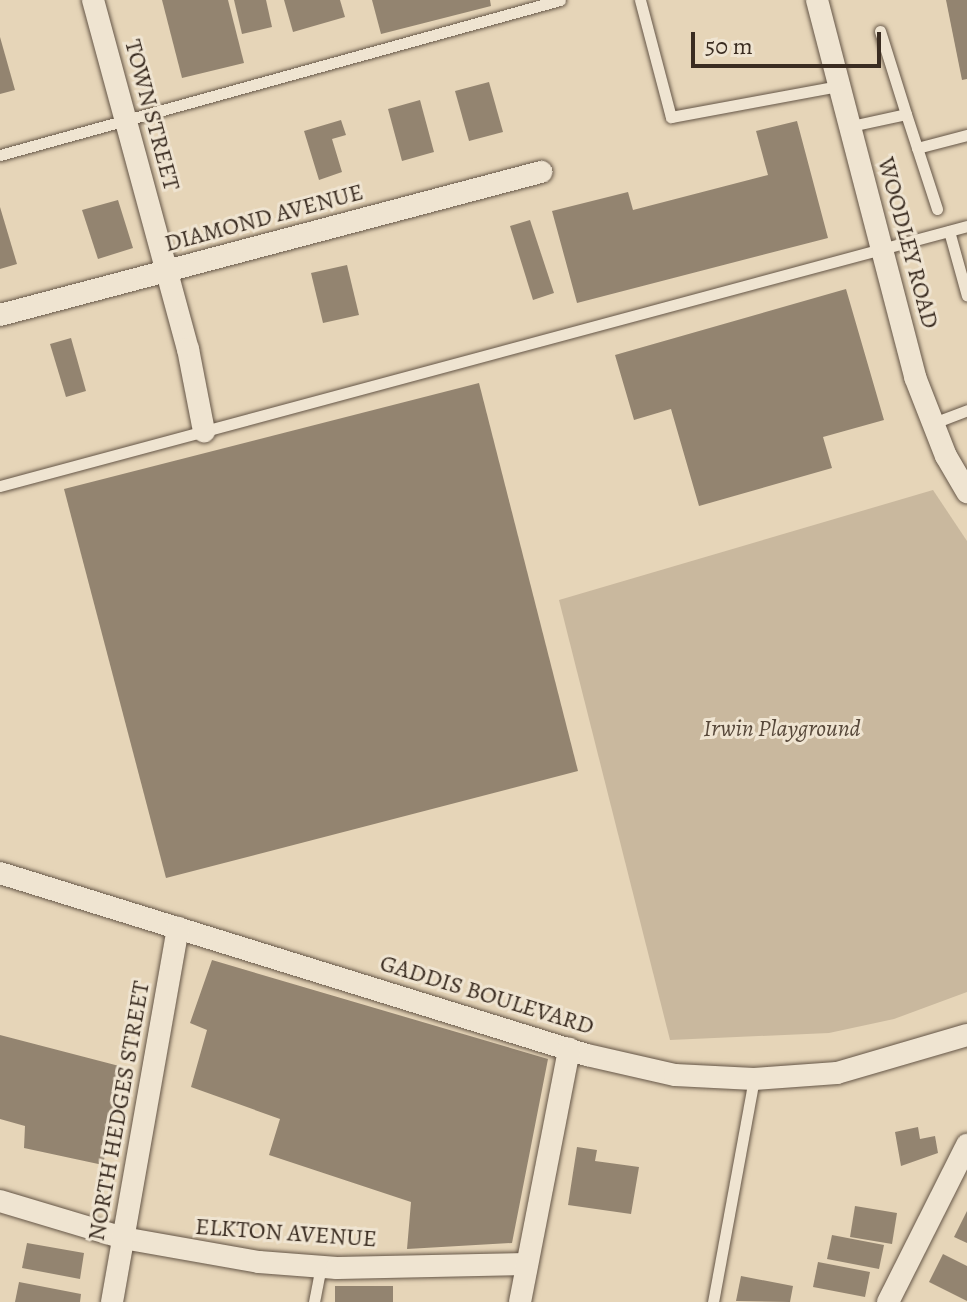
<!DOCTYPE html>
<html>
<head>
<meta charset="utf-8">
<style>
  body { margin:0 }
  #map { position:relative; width:967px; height:1302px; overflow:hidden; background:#e6d5b8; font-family:Alegreya,serif }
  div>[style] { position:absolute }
  .green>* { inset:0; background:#c9b89e }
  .building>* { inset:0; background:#938470 }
  .roads { filter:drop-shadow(0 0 2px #655647) drop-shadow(0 0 2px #655647) }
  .service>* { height:11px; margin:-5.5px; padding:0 5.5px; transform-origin:5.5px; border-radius:5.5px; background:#efe4d1 }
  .minor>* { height:22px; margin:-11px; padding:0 11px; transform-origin:11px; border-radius:11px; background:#efe4d1 }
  span { translate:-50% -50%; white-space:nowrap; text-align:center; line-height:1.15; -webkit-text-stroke:6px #efe4d1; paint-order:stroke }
  .street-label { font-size:24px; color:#3a2c21 }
  .park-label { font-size:24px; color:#57483a; font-style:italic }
  .scale { position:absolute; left:691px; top:32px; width:190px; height:36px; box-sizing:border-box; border:4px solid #3a2c21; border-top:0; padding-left:10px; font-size:24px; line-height:28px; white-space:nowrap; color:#3a2c21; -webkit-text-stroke:6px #efe4d1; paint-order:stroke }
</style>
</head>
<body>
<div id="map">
  <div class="green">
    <i style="clip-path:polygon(933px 490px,967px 541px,967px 992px,894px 1019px,829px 1033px,670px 1040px,559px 600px)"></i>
  </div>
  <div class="building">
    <i style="clip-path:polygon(162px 0,228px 0,244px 63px,182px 78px)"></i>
    <i style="clip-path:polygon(234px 0,266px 0,272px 27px,242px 34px)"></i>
    <i style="clip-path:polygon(284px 0,340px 0,345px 17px,293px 32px)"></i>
    <i style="clip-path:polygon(372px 0,490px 0,491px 6px,381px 34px)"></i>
    <i style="clip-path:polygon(946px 0,967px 0,967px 79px,962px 80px)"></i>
    <i style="clip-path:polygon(0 37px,15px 90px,0 94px)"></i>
    <i style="clip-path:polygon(489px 82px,503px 132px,469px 141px,455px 91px)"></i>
    <i style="clip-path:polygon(420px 100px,434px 152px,402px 161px,388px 109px)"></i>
    <i style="clip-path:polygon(341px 120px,346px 135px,332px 139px,342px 172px,319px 180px,304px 131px)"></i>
    <i style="clip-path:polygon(797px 121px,828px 238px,577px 303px,552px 211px,628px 192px,633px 210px,768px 175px,756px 131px)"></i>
    <i style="clip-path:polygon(118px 200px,133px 248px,98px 259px,82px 210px)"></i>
    <i style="clip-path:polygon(0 207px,17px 264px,0 269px)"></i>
    <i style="clip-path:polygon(530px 220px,554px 293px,533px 300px,510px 226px)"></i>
    <i style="clip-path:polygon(347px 265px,359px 315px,323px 323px,311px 273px)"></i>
    <i style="clip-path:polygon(846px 289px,884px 420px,823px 437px,832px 468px,699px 506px,671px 409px,634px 420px,615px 355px)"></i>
    <i style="clip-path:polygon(71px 338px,86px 391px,66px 397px,50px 344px)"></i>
    <i style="clip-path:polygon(479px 383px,578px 771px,166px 878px,64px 489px)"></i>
    <i style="clip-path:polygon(212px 960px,548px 1059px,512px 1243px,407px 1249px,411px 1202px,269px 1155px,280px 1119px,191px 1087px,207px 1030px,190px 1023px)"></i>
    <i style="clip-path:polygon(0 1035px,123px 1067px,103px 1165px,24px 1148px,25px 1126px,0 1119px)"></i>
    <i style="clip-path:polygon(918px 1127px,920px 1139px,935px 1136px,938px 1153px,901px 1166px,895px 1132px)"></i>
    <i style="clip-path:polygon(577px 1147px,597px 1150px,595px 1161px,639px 1167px,631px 1214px,568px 1205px)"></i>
    <i style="clip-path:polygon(855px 1206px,897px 1213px,892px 1244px,850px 1237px)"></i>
    <i style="clip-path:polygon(967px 1211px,967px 1243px,954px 1237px)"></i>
    <i style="clip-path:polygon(832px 1235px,884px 1245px,879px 1269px,827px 1259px)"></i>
    <i style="clip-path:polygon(27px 1243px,84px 1253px,80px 1279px,22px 1268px)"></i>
    <i style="clip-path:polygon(943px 1254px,967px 1266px,967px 1301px,929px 1282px)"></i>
    <i style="clip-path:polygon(818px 1262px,870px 1272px,865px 1297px,813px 1287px)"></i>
    <i style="clip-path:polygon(741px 1276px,793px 1286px,790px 1302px,736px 1301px)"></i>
    <i style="clip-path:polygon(19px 1282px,81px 1294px,80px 1302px,15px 1302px)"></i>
    <i style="clip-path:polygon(335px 1286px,393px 1286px,393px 1302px,335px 1302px)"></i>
  </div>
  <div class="roads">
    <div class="service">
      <i style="left:640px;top:0;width:121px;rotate:75.2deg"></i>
      <i style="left:671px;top:117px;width:171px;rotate:-10.5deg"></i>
      <i style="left:906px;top:114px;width:100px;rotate:71.9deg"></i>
      <i style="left:851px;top:126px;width:56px;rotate:-12.3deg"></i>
      <i style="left:906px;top:114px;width:87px;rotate:-107.4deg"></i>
      <i style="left:917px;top:148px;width:52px;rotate:-14.6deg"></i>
      <i style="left:0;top:155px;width:581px;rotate:-15.47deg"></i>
      <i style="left:949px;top:231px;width:67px;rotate:74.5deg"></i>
      <i style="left:931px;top:424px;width:39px;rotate:-21deg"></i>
      <i style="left:0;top:486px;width:1001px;rotate:-15.05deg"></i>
      <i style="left:314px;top:1302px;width:37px;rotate:-79deg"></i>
      <i style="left:713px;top:1302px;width:227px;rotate:-79.6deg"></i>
    </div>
    <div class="minor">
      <i style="left:93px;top:0;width:362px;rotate:74.8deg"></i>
      <i style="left:188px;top:349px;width:84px;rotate:79deg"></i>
      <i style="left:817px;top:0;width:390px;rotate:75.4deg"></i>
      <i style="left:915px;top:377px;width:85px;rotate:68.6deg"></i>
      <i style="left:946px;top:456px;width:42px;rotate:59.7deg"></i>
      <i style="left:0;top:315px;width:560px;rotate:-14.81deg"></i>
      <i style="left:0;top:873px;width:615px;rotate:17.23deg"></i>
      <i style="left:587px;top:1055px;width:90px;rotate:12.8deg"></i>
      <i style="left:675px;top:1075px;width:79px;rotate:2.9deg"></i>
      <i style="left:754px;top:1079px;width:83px;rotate:-4.1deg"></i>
      <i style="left:837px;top:1073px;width:135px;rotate:-16.3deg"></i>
      <i style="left:0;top:1201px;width:128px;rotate:16.7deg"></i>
      <i style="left:123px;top:1238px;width:138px;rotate:10deg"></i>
      <i style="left:259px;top:1262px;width:78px;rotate:4.4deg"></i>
      <i style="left:337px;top:1268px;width:190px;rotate:-1.2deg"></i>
      <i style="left:112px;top:1302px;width:380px;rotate:-80deg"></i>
      <i style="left:520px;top:1302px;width:258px;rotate:-79deg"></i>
      <i style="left:888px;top:1302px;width:176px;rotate:-63.3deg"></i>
    </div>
  </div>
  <div class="street-label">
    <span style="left:152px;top:115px;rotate:75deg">TOWN STREET</span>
    <span style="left:264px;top:218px;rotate:-15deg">DIAMOND AVENUE</span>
    <span style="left:908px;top:243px;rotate:75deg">WOODLEY ROAD</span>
    <span style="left:487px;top:995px;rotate:17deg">GADDIS BOULEVARD</span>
    <span style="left:119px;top:1111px;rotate:-80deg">NORTH HEDGES STREET</span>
    <span style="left:286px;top:1233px;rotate:4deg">ELKTON AVENUE</span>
  </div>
  <div class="park-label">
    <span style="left:782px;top:729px">Irwin Playground</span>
  </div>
  <div class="scale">50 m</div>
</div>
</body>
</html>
